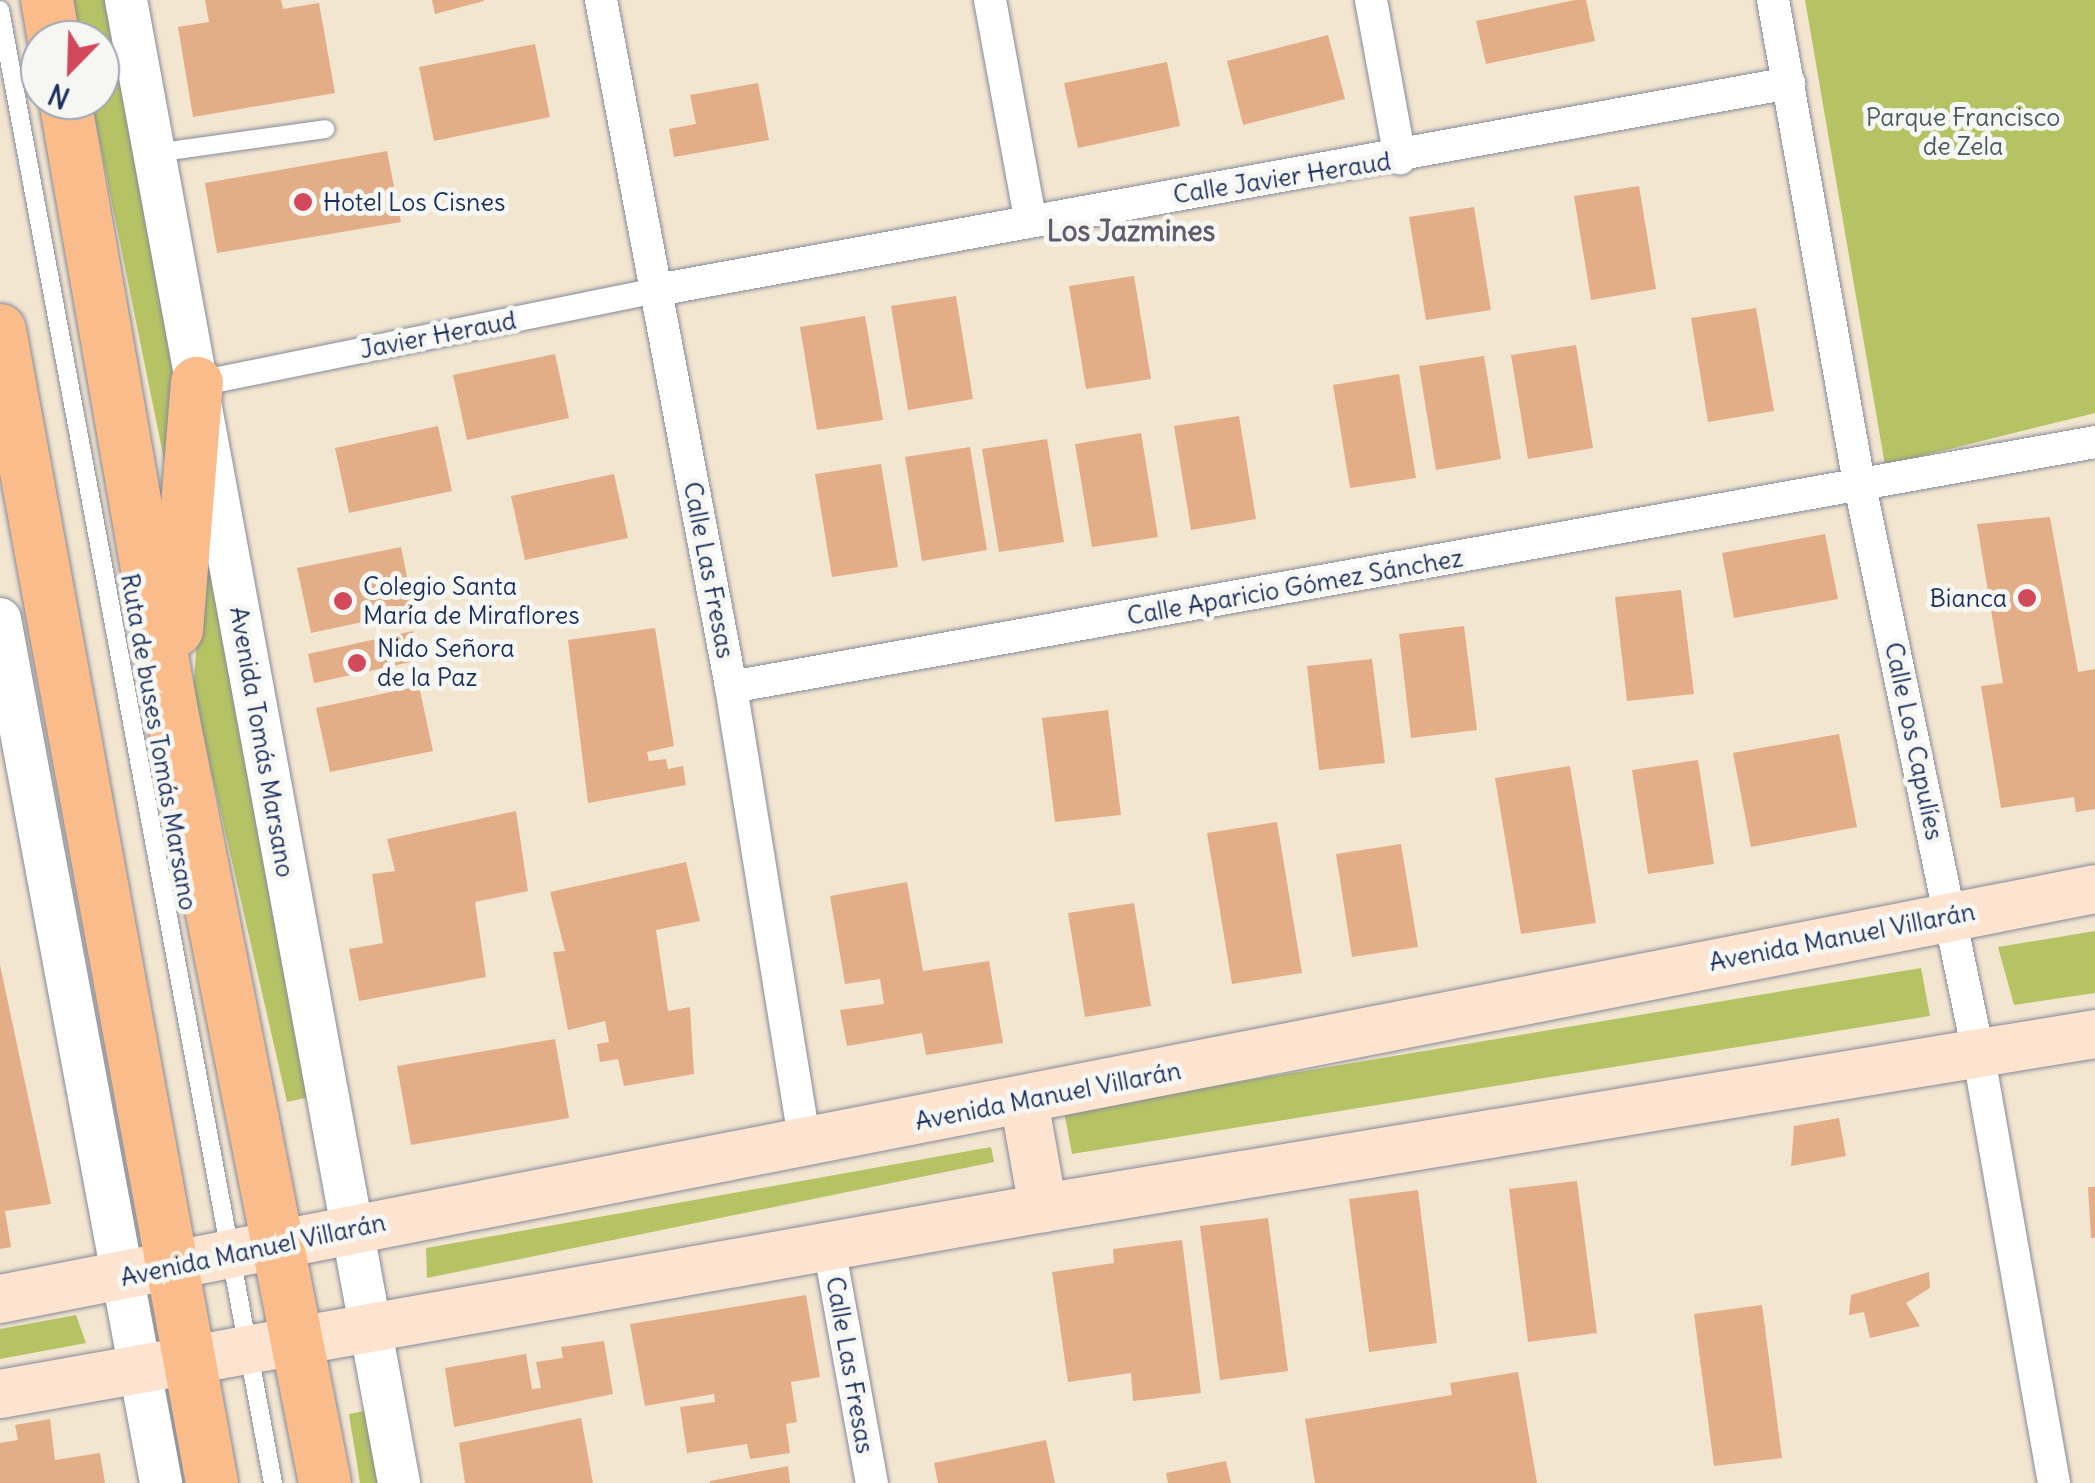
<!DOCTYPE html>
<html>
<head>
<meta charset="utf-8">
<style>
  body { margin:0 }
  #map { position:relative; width:2095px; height:1483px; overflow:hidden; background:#f3e6d1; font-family:Delius,sans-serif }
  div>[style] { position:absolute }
  .green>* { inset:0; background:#b6c365 }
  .building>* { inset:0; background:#e3ad88 }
  .roads { filter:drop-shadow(0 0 2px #878a98) drop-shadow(0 0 2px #878a98) }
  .service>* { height:18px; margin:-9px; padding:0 9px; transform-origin:9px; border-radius:9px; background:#fff }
  .pedestrian>* { height:25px; margin:-12.5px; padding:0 12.5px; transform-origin:12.5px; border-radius:12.5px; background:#fff }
  .minor>* { height:32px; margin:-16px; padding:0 16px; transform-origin:16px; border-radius:16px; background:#fff }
  .tertiary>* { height:42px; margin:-21px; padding:0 21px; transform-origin:21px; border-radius:21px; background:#fff }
  .secondary>* { height:48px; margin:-24px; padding:0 24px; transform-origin:24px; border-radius:24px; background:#fde4d0 }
  .primary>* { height:52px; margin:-26px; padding:0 26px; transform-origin:26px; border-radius:26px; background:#f9bc8a }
  .dots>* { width:28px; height:28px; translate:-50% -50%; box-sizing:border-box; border:5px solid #f6f6f2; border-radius:50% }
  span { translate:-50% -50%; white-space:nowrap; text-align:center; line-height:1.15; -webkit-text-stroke:10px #f6f6f2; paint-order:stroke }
  .park-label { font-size:25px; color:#4a5b60 }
  .street-label { font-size:25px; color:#1b2f5e }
  .poi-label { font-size:25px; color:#1b2f5e }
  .left { translate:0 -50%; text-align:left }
  .right { translate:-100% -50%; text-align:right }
  .neighbourhood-label { font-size:28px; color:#615b6d; font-weight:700 }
  .north { position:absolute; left:20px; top:20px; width:100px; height:100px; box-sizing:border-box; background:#f6f6f2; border:2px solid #9ea6b7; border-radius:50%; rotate:203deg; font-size:28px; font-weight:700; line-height:40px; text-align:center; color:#1b2f5e }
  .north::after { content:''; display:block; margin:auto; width:35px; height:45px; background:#d1495b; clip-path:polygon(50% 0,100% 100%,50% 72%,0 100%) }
</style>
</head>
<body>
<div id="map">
  <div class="green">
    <i style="clip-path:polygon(72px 0,113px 0,187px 371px,171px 494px,91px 100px,100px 100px,100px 40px,80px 40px)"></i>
    <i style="clip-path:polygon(1805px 0,2095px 0,2095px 413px,1885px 465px)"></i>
    <i style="clip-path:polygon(206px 525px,310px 1097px,287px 1102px,193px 691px)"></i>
    <i style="clip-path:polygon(2095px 931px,2095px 993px,2014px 1005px,1998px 947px)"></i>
    <i style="clip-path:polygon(1921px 968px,1930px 1016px,1072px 1154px,1064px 1111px)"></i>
    <i style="clip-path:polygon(991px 1147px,994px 1162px,427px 1278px,426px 1248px)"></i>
    <i style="clip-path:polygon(76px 1315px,86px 1343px,0 1359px,0 1329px)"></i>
    <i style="clip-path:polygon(369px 1410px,382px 1483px,360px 1483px,349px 1414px)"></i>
  </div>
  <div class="building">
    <i style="clip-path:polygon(205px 0,281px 0,283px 9px,319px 3px,335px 93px,193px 117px,178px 27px,209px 22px)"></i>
    <i style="clip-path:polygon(432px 0,484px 0,484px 1px,435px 14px)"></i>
    <i style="clip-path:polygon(1575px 0,1586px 0,1595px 41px,1486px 64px,1476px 21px)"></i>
    <i style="clip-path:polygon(1328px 35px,1345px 99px,1243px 125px,1227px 61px)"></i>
    <i style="clip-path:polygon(535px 44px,550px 117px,434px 141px,419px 67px)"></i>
    <i style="clip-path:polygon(1167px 62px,1180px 126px,1078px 148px,1064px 83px)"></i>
    <i style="clip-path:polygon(758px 83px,769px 140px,674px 157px,669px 129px,696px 124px,690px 95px)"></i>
    <i style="clip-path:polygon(387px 151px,401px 222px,217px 253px,205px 183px)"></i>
    <i style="clip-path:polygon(1639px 186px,1656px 289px,1591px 300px,1574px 196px)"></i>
    <i style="clip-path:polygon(1474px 207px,1491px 310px,1426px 320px,1409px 217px)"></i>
    <i style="clip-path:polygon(1134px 276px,1151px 379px,1086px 389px,1069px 286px)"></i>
    <i style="clip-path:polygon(956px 296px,973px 399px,908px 410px,891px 306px)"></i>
    <i style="clip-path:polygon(1756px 308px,1774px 411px,1708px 422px,1691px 318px)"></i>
    <i style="clip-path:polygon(865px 316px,883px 420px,817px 430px,800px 327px)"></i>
    <i style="clip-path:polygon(1576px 345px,1593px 448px,1528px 459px,1511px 355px)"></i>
    <i style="clip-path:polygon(555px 354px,569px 418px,467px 440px,453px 375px)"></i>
    <i style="clip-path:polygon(1484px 356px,1501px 459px,1436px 470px,1419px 366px)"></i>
    <i style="clip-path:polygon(1399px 374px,1416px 478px,1350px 488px,1333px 385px)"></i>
    <i style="clip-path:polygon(1239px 416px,1256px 519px,1191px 530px,1174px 426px)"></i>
    <i style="clip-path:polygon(438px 426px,452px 491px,349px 513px,335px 448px)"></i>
    <i style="clip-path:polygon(1141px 433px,1158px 537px,1092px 547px,1075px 444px)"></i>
    <i style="clip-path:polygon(1047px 439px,1064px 542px,999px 552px,982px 449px)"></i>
    <i style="clip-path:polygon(970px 447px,987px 550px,922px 561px,905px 457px)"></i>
    <i style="clip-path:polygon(881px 464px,898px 567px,832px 577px,815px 474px)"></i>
    <i style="clip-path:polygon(614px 474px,628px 538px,525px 560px,511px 496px)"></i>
    <i style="clip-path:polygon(2050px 517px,2078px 672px,2095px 669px,2095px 809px,2076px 812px,2074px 797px,2001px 808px,1981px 686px,2003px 683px,1977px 524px)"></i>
    <i style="clip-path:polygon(1825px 534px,1838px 599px,1734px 618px,1722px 553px)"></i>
    <i style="clip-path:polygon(401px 547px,414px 611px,311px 633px,297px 568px)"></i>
    <i style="clip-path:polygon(1681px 590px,1694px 694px,1627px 701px,1615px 597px)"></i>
    <i style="clip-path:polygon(1464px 626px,1477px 730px,1411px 738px,1399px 634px)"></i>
    <i style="clip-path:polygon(655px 628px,674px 746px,647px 752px,649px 761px,666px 759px,668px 769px,683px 766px,686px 785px,588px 803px,568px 640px)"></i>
    <i style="clip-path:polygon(413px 631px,420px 660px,314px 683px,308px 654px)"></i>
    <i style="clip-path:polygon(1372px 659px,1385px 763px,1319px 770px,1307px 666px)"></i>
    <i style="clip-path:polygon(419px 686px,433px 751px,330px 772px,316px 708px)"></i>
    <i style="clip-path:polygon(1108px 710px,1121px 815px,1055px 822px,1042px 718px)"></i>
    <i style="clip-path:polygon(1839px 734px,1857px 827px,1751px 847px,1733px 753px)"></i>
    <i style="clip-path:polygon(1698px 760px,1714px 864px,1648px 874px,1632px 770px)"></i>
    <i style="clip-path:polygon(1570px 766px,1596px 923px,1521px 934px,1495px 778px)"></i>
    <i style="clip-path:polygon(516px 811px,528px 891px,475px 902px,486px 977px,359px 1001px,349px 949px,383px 943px,372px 874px,395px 871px,387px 839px)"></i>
    <i style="clip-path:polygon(1277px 822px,1302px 973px,1232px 984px,1207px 833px)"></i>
    <i style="clip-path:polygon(1401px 844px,1418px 947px,1352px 957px,1336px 854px)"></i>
    <i style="clip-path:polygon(686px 862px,700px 921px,656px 930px,668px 1011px,690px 1007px,694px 1074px,624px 1086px,618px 1059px,600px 1062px,597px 1044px,609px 1042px,605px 1021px,568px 1030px,553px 952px,565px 951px,550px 892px)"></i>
    <i style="clip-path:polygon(907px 882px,923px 971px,989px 961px,1003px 1043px,926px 1055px,922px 1033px,847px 1046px,840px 1010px,884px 1004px,880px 979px,845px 984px,830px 896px)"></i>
    <i style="clip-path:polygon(1134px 903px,1151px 1006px,1085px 1017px,1068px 913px)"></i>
    <i style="clip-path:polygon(0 965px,51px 1204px,5px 1211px,11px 1247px,0 1249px)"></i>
    <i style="clip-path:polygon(555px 1039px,569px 1118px,411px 1145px,397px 1066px)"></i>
    <i style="clip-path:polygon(1839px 1118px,1846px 1156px,1791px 1166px,1794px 1126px)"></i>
    <i style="clip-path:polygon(1577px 1181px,1597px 1333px,1528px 1342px,1509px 1189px)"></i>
    <i style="clip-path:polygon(2088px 1187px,2095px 1187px,2095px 1238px,2091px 1238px)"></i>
    <i style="clip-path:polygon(1418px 1190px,1437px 1343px,1369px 1352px,1349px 1199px)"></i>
    <i style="clip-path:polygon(1268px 1218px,1288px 1371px,1220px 1380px,1200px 1226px)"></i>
    <i style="clip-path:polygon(1182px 1240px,1201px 1393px,1133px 1401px,1131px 1373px,1068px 1382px,1052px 1272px,1114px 1263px,1113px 1249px)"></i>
    <i style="clip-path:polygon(1929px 1272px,1930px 1288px,1906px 1303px,1920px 1326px,1870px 1338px,1864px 1312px,1849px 1315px,1851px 1295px)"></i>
    <i style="clip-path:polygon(806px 1295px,820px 1377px,791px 1382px,797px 1422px,786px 1424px,790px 1453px,750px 1459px,747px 1444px,687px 1453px,680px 1407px,715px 1402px,714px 1394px,645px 1406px,630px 1324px)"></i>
    <i style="clip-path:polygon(1762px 1305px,1782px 1458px,1714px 1466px,1694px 1314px)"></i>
    <i style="clip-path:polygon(604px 1341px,613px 1394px,454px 1427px,445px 1368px,526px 1354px,532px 1389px,541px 1388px,536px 1362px,563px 1358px,561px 1347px)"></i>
    <i style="clip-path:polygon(1518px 1372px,1537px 1483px,1315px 1483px,1305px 1419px,1452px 1395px,1450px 1383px)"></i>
    <i style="clip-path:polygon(581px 1418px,593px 1483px,465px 1483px,459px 1443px)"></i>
    <i style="clip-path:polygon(50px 1419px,55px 1460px,100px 1453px,105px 1483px,0 1483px,0 1443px,18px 1440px,15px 1425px)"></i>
    <i style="clip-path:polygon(1046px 1440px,1055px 1483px,938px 1483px,934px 1463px)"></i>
    <i style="clip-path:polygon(1226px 1461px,1231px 1483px,1168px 1483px,1166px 1473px)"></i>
    <i style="clip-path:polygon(788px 1466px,790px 1483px,710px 1483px,710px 1481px)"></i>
  </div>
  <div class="roads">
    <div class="service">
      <i style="left:0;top:10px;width:1498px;rotate:79.5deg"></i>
      <i style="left:155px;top:153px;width:172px;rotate:-8deg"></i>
    </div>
    <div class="pedestrian">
      <i style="left:218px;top:379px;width:448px;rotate:-11.5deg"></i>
    </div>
    <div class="minor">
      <i style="left:601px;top:0;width:699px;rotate:79.28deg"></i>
      <i style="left:731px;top:687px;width:461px;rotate:80.8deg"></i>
      <i style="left:990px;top:0;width:223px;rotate:79.6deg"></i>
      <i style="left:1371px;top:0;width:161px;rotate:79.6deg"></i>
      <i style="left:1773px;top:0;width:494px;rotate:79.9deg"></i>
      <i style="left:1860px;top:486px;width:578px;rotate:78.22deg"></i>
      <i style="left:1978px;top:1052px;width:438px;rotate:80deg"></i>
      <i style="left:657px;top:290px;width:1151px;rotate:-10.36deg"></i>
      <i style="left:731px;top:687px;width:1386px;rotate:-10.18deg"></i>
      <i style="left:829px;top:1247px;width:240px;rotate:79.7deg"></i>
    </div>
    <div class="tertiary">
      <i style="left:126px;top:0;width:1508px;rotate:79.57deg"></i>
      <i style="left:0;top:619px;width:879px;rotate:79.44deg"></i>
    </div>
    <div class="secondary">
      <i style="left:1024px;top:1101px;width:109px;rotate:79.9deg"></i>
      <i style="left:0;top:1299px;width:2135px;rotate:-11.07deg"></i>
      <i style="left:0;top:1394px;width:1059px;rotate:-10.11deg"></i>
      <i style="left:1043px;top:1208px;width:1066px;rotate:-9.39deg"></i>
    </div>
    <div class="primary">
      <i style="left:47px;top:0;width:41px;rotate:80.1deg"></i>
      <i style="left:65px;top:100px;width:615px;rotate:80.08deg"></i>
      <i style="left:171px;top:706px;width:792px;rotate:78.79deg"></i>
      <i style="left:0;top:330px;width:1172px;rotate:79.58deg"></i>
      <i style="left:177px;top:630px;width:248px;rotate:-85.4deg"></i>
    </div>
  </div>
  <div class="dots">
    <i style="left:303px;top:202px;background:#d1495b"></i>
    <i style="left:2027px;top:598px;background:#d1495b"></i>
    <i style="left:343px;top:601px;background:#d1495b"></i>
    <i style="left:357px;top:663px;background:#d1495b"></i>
  </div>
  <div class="park-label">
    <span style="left:1963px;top:132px">Parque Francisco<br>de Zela</span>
  </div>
  <div class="street-label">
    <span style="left:1282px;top:178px;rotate:-9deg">Calle Javier Heraud</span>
    <span style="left:438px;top:335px;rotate:-11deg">Javier Heraud</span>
    <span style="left:709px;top:570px;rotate:79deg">Calle Las Fresas</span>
    <span style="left:1295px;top:587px;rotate:-10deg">Calle Aparicio Gómez Sánchez</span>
    <span style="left:1914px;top:741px;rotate:78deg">Calle Los Capulíes</span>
    <span style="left:159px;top:742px;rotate:80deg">Ruta de buses Tomás Marsano</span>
    <span style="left:262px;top:742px;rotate:80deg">Avenida Tomás Marsano</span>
    <span style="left:1842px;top:937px;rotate:-11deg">Avenida Manuel Villarán</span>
    <span style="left:1048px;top:1096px;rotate:-11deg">Avenida Manuel Villarán</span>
    <span style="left:253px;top:1250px;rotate:-12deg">Avenida Manuel Villarán</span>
    <span style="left:850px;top:1365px;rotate:80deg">Calle Las Fresas</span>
  </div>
  <div class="poi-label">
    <span class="left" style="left:323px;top:202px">Hotel Los Cisnes</span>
    <span class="left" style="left:363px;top:601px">Colegio Santa<br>María de Miraflores</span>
    <span class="right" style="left:2007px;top:598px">Bianca</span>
    <span class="left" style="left:377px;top:663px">Nido Señora<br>de la Paz</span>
  </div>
  <div class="neighbourhood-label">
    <span style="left:1131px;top:231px">Los Jazmines</span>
  </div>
  <div class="north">N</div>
</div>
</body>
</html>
